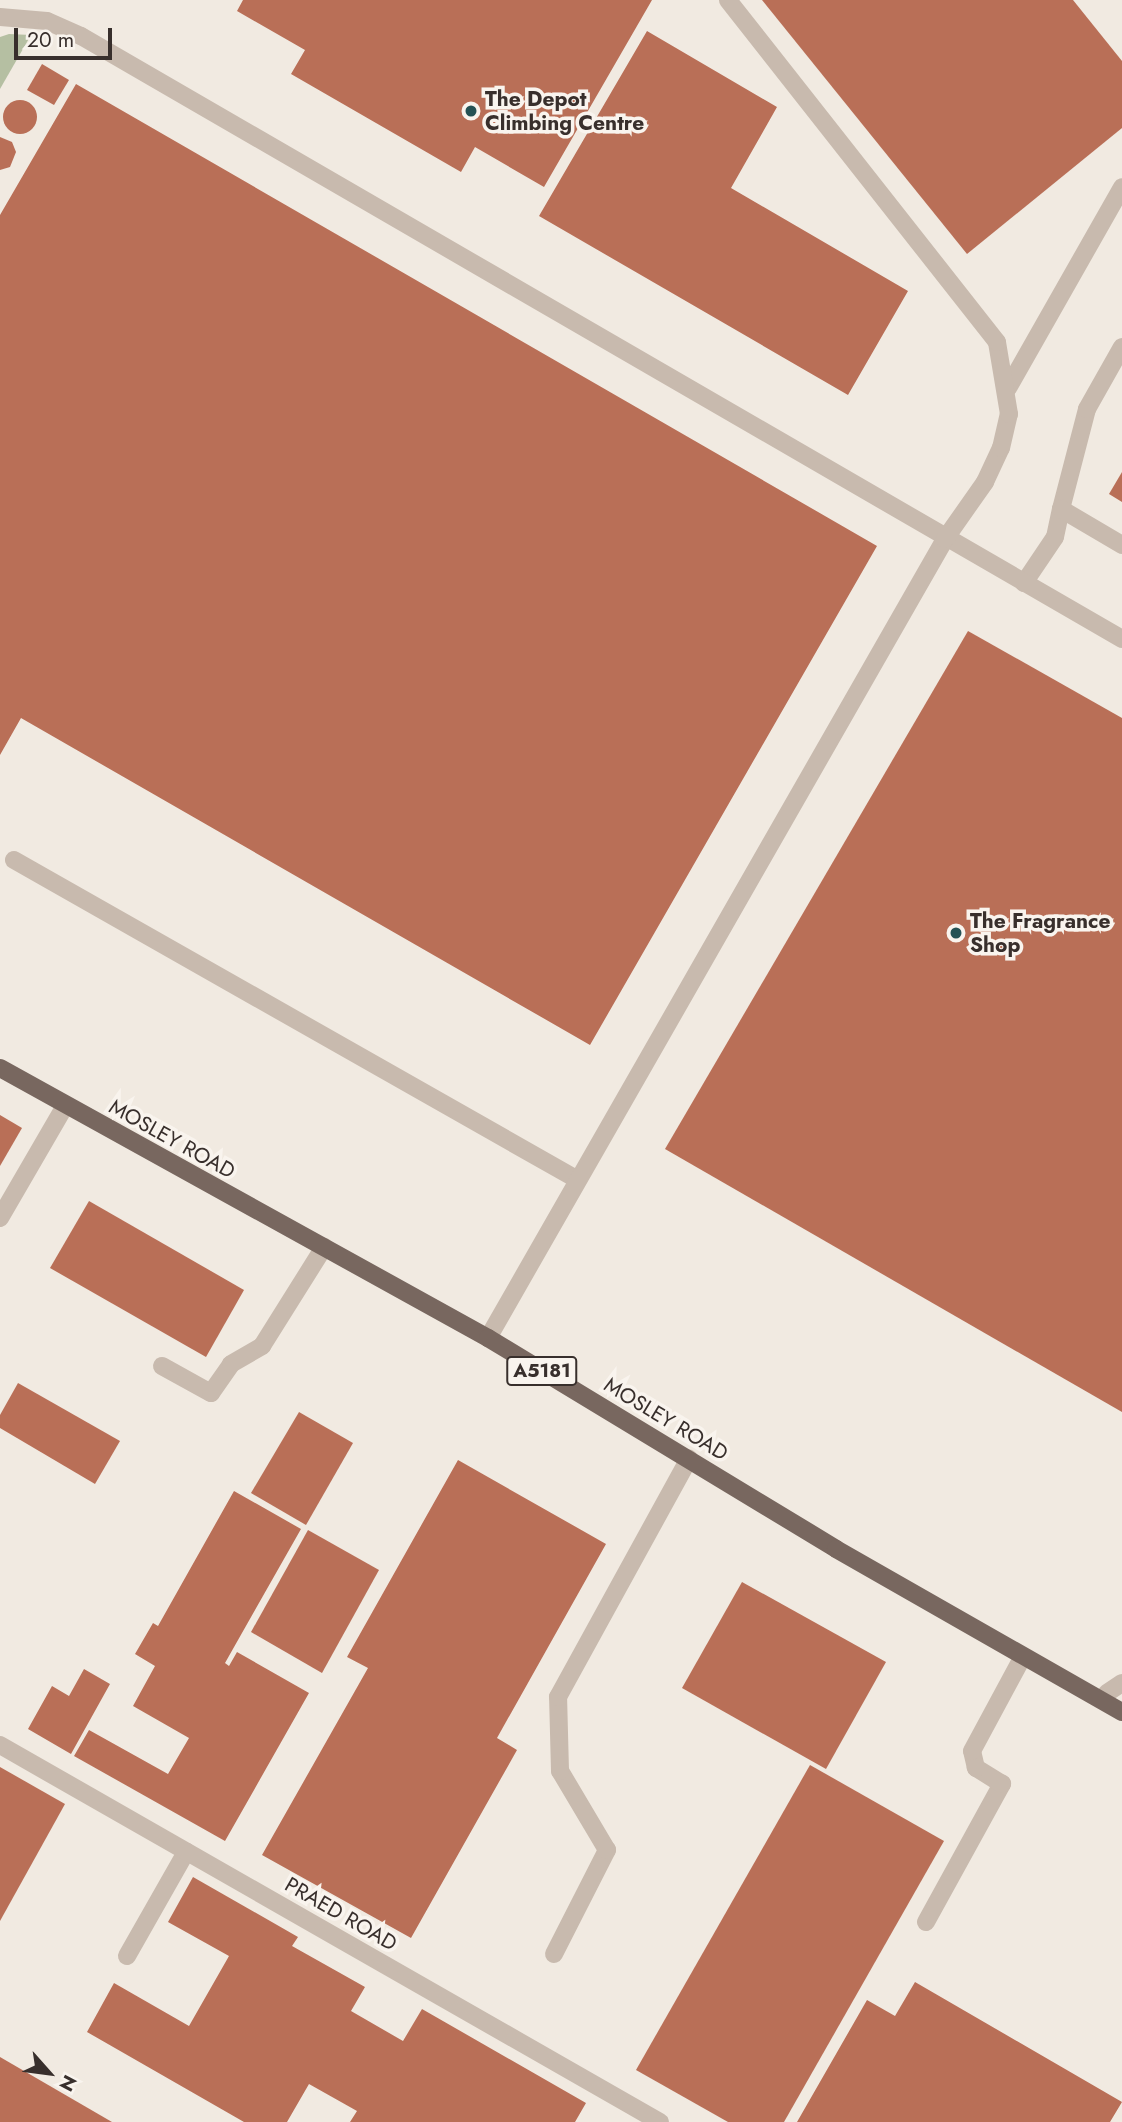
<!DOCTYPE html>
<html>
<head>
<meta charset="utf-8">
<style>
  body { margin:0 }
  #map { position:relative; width:1122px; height:2122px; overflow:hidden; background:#f1eae1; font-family:Jost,sans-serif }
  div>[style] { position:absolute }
  .green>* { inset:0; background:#b5bfa2 }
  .building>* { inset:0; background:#b96f57 }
  .round { border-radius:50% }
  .service>* { height:18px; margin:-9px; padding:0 9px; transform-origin:9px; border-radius:9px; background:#c8baae }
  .minor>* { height:18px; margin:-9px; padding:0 9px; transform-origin:9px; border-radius:9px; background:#c8baae }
  .primary>* { height:18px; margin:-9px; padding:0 9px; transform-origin:9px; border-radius:9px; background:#78675f }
  .dots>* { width:19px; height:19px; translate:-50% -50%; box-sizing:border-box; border:4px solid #f9f4ee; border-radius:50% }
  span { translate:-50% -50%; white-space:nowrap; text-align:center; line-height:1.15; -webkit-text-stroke:7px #f9f4ee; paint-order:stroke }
  .shield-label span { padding:2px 5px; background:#f9f4ee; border:2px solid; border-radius:5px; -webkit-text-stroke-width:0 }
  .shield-label { font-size:19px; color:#382f2c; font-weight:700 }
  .poi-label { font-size:21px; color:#382f2c; font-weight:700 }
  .left { translate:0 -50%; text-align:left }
  .street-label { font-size:21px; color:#382f2c }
  .north { position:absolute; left:14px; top:2038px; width:70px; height:70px; -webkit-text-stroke:5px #f9f4ee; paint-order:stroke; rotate:118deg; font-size:19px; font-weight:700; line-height:28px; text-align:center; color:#382f2c }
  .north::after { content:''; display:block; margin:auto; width:24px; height:32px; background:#382f2c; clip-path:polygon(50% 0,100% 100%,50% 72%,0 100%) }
  .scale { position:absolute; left:14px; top:28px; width:98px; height:32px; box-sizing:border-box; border:4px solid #382f2c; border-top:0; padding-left:9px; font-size:21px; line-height:24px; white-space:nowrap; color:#382f2c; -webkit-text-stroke:5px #f9f4ee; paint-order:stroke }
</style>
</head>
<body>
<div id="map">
  <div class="green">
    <i style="clip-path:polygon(9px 34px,31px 35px,0 89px,0 37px)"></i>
  </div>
  <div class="building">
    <i style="clip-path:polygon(243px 0,652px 0,544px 187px,475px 147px,461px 172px,291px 74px,305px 50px,237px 11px)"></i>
    <i style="clip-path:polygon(762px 0,1073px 0,1122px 61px,1122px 128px,967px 254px)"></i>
    <i style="clip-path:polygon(647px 31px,777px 107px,731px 188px,908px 291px,848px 395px,539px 216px)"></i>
    <i style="clip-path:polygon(42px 64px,69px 80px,54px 105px,27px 90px)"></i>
    <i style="clip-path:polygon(76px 84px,877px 546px,590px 1045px,21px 718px,0 755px,0 215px)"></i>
    <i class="round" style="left:3px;top:100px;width:34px;height:34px"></i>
    <i style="clip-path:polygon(0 137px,12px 142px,16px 152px,10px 167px,0 170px)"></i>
    <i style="clip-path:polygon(1122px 472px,1122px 502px,1109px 494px)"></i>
    <i style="clip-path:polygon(968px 631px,1122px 718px,1122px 1412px,665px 1149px)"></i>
    <i style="clip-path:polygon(0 1115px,22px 1128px,0 1166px)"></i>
    <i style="clip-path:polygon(89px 1201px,244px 1290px,206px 1357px,50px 1268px)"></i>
    <i style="clip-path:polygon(18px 1383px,120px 1441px,95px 1484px,0 1428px,0 1415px)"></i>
    <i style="clip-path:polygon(299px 1412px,353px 1443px,306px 1525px,251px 1493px)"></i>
    <i style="clip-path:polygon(458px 1460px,606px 1544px,497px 1738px,517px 1750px,411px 1938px,262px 1855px,368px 1668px,347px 1657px)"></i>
    <i style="clip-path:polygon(234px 1491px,301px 1529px,225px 1663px,229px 1666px,237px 1652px,309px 1693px,225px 1841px,74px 1756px,89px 1730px,168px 1774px,189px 1738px,133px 1706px,155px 1666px,135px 1654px,153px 1623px,158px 1626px)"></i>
    <i style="clip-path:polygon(308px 1530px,379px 1570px,322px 1673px,251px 1632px)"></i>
    <i style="clip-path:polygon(742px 1582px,886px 1662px,826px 1769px,682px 1688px)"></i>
    <i style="clip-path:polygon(84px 1669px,110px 1684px,71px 1754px,28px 1729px,52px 1686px,69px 1696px)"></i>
    <i style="clip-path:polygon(810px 1765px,944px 1841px,784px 2122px,728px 2122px,636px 2070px)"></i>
    <i style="clip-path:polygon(0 1767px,65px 1804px,0 1921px)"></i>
    <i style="clip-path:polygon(193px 1877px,298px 1937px,292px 1946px,365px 1987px,351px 2011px,403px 2041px,422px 2009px,586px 2103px,575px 2122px,350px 2122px,357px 2111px,309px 2084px,287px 2122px,244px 2122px,87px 2032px,114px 1983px,189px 2026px,229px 1956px,168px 1922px)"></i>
    <i style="clip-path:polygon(915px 1982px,1122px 2102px,1110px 2122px,797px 2122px,867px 2000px,895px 2016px)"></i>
    <i style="clip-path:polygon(0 2057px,112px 2122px,0 2122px)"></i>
  </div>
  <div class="service">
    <i style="left:1008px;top:388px;width:231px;rotate:-60.4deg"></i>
    <i style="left:1061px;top:509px;width:103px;rotate:-75.4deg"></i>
    <i style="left:1087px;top:409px;width:71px;rotate:-60.6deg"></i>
    <i style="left:1024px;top:583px;width:55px;rotate:-56deg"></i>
    <i style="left:1055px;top:537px;width:29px;rotate:-78deg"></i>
    <i style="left:1061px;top:509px;width:71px;rotate:30.5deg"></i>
    <i style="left:14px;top:860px;width:648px;rotate:29.57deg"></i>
    <i style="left:0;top:1218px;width:129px;rotate:-59.9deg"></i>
    <i style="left:162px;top:1366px;width:56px;rotate:28.9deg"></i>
    <i style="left:211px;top:1393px;width:35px;rotate:-55deg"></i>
    <i style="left:231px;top:1364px;width:36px;rotate:-30deg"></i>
    <i style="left:262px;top:1346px;width:117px;rotate:-57.9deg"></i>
    <i style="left:1107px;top:1693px;width:18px;rotate:-34deg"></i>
    <i style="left:926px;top:1922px;width:158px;rotate:-61.2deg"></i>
    <i style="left:1002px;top:1784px;width:31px;rotate:-148deg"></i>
    <i style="left:976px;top:1768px;width:17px;rotate:-103deg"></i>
    <i style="left:972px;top:1751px;width:106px;rotate:-61.7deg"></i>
    <i style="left:554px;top:1954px;width:117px;rotate:-63deg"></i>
    <i style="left:607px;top:1850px;width:92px;rotate:-120.7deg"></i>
    <i style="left:560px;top:1771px;width:74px;rotate:-91.5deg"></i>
    <i style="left:558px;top:1697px;width:272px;rotate:-61.2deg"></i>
    <i style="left:127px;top:1956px;width:120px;rotate:-60.4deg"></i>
  </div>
  <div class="minor">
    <i style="left:0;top:17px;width:47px;rotate:4.9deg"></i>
    <i style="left:47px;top:21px;width:37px;rotate:24deg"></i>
    <i style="left:81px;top:36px;width:1203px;rotate:30.08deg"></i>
    <i style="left:488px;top:1338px;width:920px;rotate:-60.23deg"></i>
    <i style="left:945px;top:539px;width:70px;rotate:-54.9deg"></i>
    <i style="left:985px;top:482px;width:38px;rotate:-65deg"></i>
    <i style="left:1001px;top:448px;width:35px;rotate:-77deg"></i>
    <i style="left:1009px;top:414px;width:73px;rotate:-99.5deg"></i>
    <i style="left:997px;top:342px;width:435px;rotate:-128.2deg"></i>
    <i style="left:0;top:1745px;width:760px;rotate:29.74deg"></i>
  </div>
  <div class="primary">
    <i style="left:0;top:1068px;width:558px;rotate:28.95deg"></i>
    <i style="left:488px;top:1338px;width:407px;rotate:31.2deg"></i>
    <i style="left:836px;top:1549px;width:329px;rotate:29.7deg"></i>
  </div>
  <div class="dots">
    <i style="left:471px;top:111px;background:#255255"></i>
    <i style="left:956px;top:933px;background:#255255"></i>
  </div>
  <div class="shield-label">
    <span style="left:542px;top:1371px">A5181</span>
  </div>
  <div class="poi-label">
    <span class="left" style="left:485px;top:111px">The Depot<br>Climbing Centre</span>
    <span class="left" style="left:970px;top:933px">The Fragrance<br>Shop</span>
  </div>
  <div class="street-label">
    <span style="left:172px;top:1139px;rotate:29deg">MOSLEY ROAD</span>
    <span style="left:666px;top:1419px;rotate:31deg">MOSLEY ROAD</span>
    <span style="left:341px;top:1914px;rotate:30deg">PRAED ROAD</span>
  </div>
  <div class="north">N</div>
  <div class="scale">20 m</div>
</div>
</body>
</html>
